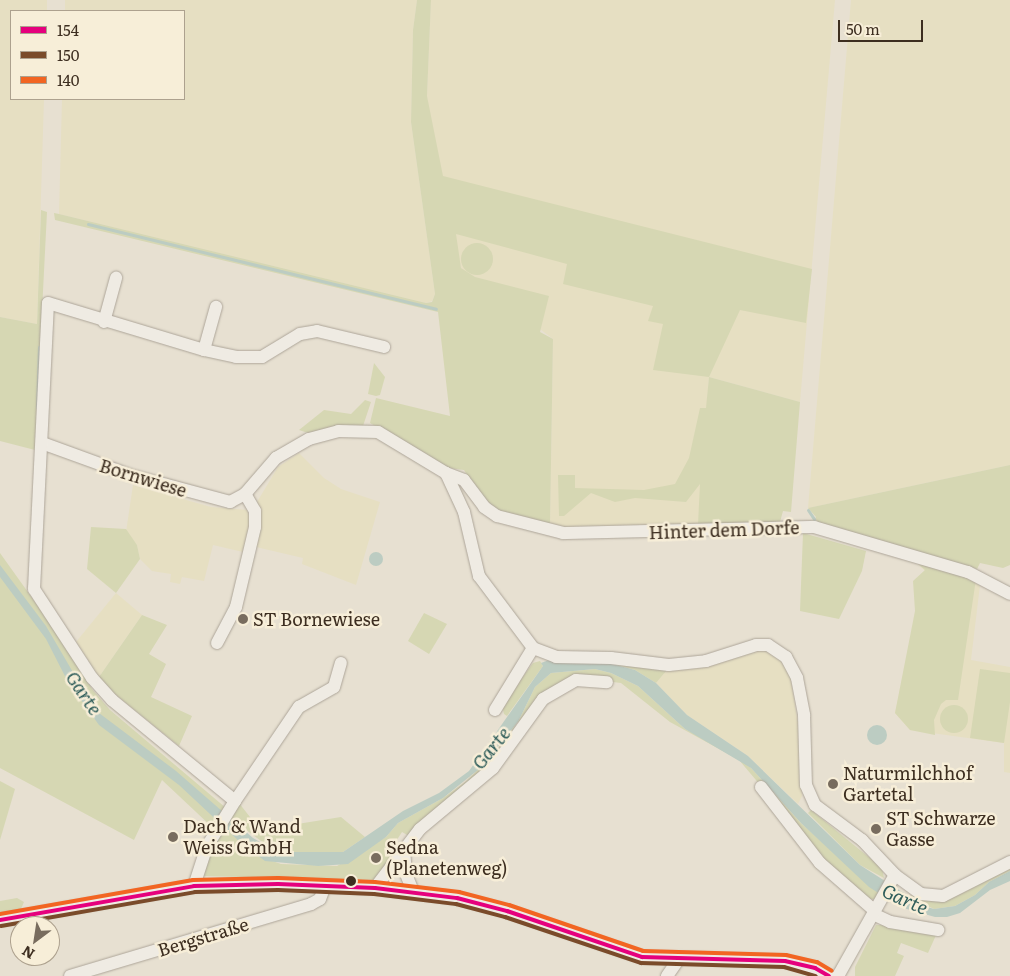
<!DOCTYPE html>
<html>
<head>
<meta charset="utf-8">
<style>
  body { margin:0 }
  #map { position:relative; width:1010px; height:976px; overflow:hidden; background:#e7e0d1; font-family:Literata,serif }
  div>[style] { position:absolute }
  .farmland>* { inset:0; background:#e6dfc2 }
  .green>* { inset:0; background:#d6d7b3 }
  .round { border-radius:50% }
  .water>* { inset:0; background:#bcccc2 }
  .stream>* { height:3px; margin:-1.5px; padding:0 1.5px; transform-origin:1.5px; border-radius:1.5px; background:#bcccc2 }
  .roads { filter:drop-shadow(0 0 1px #ada599) drop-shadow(0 0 1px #ada599) }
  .minor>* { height:12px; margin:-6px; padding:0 6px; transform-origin:6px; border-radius:6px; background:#efebe3 }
  .bus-1>* { height:4px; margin:-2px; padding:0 2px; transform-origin:2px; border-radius:2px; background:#e5007d }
  .bus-2>* { height:4px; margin:-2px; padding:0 2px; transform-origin:2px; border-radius:2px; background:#7a4b2a }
  .bus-3>* { height:4px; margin:-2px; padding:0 2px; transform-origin:2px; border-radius:2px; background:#f26522 }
  .dots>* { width:14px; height:14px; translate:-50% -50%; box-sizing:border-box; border:2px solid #f7eed8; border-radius:50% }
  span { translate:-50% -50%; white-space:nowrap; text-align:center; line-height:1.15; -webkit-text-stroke:5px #f7eed8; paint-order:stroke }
  .street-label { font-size:18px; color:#3d2e20 }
  .poi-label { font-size:18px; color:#3d2e20 }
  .left { translate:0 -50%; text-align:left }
  .water-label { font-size:19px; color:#2f5d5a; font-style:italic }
  .legend { position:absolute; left:10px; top:10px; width:175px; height:90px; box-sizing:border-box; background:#f7eed8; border:1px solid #ada18e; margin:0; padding:6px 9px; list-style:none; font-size:15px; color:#3d2e20 }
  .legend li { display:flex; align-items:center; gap:10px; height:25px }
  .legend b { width:25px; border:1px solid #ada18e }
  .north { position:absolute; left:10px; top:916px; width:50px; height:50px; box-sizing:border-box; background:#f7eed8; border:1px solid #ada18e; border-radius:50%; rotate:211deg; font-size:14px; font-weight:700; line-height:20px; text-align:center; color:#3d2e20 }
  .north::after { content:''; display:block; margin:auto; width:18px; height:22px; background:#786c5e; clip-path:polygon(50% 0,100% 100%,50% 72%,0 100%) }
  .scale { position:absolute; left:838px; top:20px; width:85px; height:22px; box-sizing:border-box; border:2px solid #3d2e20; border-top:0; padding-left:6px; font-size:15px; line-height:18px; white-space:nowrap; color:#3d2e20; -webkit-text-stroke:4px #f7eed8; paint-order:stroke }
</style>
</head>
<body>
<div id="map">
  <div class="farmland">
    <i style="clip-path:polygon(0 0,47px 0,47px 11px,11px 11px,11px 99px,44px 99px,37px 324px,0 317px)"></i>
    <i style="clip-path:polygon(65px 0,417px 0,413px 30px,411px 122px,435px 294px,432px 301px,426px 303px,59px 214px,62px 99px,184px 99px,184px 11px,65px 11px)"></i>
    <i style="clip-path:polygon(431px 0,835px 0,800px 402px,709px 377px,698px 528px,575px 528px,550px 526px,553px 339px,461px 268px,431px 131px,427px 96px)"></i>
    <i style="clip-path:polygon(851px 0,1010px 0,1010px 465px,808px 508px)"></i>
    <i style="clip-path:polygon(299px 453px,324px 478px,341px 489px,380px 502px,356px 585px,302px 564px,303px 558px,256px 547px,257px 502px,278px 467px)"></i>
    <i style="clip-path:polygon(133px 485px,211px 507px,247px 510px,251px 521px,243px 552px,213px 545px,204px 581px,182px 577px,180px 584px,170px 582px,171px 574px,152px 571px,140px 559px,137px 545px,126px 532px)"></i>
    <i style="clip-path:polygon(918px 564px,955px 571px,980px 585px,971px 660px,1010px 667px,1010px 773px,1004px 772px,1004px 743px,910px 730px,895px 713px,925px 571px)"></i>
    <i style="clip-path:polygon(116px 593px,142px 615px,99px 677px,76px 642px)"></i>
    <i style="clip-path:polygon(761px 649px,779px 657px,790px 674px,801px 742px,802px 796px,798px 804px,748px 756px,687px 715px,656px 683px,667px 670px)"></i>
  </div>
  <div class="green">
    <i style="clip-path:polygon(417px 0,431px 0,427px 96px,443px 176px,812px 269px,806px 323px,740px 310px,709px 377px,800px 402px,791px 512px,783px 511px,780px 522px,698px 524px,700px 484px,686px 502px,635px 498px,615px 502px,591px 493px,564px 516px,559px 516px,558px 475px,575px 475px,575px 488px,644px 490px,675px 484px,689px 458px,700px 408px,706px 408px,709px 377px,653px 370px,663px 324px,648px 321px,653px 306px,563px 284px,567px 264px,456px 234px,461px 268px,475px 277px,549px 296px,540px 332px,553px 339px,550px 526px,502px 513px,482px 499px,464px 470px,449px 468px,370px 423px,376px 398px,450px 416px,438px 312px,55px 220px,54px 213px,59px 214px,426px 303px,432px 302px,435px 294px,411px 122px,413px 30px)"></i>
    <i style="clip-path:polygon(41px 210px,47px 212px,35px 450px,0 441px,0 317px,37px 324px)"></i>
    <i class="round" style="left:461px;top:243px;width:32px;height:32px"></i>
    <i style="clip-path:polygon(374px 363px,385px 377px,380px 395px,376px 396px,368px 394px)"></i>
    <i style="clip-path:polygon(365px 400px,371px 402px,363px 426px,345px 425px,308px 433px,299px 430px,324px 410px,351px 414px)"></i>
    <i style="clip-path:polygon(1010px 465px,1010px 565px,1003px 568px,980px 563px,977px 569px,814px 521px,816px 517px,808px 508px)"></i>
    <i style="clip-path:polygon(91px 527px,126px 529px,137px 545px,140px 559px,116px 593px,87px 569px)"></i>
    <i style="clip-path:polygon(803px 533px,866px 551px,862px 571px,839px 619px,800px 611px)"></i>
    <i style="clip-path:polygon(0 553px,70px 651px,92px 689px,110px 710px,226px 808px,213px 828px,162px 780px,134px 840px,0 768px)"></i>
    <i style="clip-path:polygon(918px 564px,976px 579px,958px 700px,946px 700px,941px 704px,934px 720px,935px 735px,910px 730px,895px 713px,915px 611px,913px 581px,925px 570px)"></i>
    <i style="clip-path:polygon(424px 613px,447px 624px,429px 654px,408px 641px)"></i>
    <i style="clip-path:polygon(142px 615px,167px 625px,149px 654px,166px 664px,151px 697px,192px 716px,179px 746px,106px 687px,99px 677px)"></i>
    <i style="clip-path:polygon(540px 661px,543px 666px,507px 716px,504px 714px,502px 705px,533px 663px)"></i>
    <i style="clip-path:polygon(605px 662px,667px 670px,656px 683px,635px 670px)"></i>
    <i style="clip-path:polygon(595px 669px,611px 673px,638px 686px,685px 729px,733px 754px,751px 768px,801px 823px,880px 894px,877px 899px,868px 899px,835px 873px,739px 760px,670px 722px,621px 683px,580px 678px,522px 724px,518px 722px,535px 687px,551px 673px)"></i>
    <i style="clip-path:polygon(980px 669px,1010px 673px,1010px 702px,1004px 743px,970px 738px)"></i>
    <i class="round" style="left:940px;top:705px;width:28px;height:28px"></i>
    <i style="clip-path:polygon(516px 724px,504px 751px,409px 836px,402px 832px,389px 852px,396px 857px,377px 880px,202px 876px,209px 854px,224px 826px,255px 855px,281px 864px,337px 866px,386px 837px,398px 823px,443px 798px,465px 782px,493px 755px)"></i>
    <i style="clip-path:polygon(0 781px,15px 789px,0 840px)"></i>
    <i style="clip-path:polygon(239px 803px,260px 830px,341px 817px,365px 837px,343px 852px,276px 852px,230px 818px)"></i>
    <i style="clip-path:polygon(811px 810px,882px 868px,884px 878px,860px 865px,808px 813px)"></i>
    <i style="clip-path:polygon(1010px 867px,1010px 871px,989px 882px,975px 895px,955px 906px,934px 909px,911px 898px,911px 895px,920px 899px)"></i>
    <i style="clip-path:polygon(17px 898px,24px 902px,20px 911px,0 915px,0 901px)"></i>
    <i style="clip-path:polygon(876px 925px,883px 925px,937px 933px,928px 953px,901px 943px,897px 953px,904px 956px,895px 976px,855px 976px,855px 967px)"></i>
  </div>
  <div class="water">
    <i class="round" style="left:369px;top:552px;width:14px;height:14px"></i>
    <i style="clip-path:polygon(0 565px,46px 626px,95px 710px,176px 771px,253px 838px,276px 852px,343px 852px,403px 811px,439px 793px,469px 771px,543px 666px,541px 663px,549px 660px,605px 662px,635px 670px,656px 683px,687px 715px,748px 756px,860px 865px,924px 906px,934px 909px,955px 906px,975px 895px,989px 882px,1010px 871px,1010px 881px,990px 890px,960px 913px,947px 917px,935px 917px,900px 907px,869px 887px,801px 823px,751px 768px,685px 729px,638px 686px,611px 673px,595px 669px,551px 673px,535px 687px,518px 722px,479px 769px,443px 798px,398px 823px,386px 837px,348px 864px,318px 866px,265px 861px,241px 843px,179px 785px,99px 725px,68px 682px,46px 639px,0 577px)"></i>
    <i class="round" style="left:867px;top:725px;width:20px;height:20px"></i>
  </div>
  <div class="stream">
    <i style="left:88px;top:224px;width:358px;rotate:13.7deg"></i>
    <i style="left:37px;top:407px;width:60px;rotate:-88.1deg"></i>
    <i style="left:808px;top:510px;width:11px;rotate:56deg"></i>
  </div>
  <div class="roads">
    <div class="minor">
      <i style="left:104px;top:322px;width:46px;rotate:-74.7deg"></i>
      <i style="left:204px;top:350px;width:45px;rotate:-74.4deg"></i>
      <i style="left:42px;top:443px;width:94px;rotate:20deg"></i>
      <i style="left:130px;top:475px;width:104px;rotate:15.1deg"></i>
      <i style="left:230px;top:502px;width:17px;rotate:-28deg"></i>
      <i style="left:245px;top:494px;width:48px;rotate:-49.3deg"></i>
      <i style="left:276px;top:458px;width:38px;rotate:-30deg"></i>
      <i style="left:309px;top:439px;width:30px;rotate:-15deg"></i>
      <i style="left:338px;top:431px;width:40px;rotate:1.4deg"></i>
      <i style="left:378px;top:432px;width:79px;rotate:31.1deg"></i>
      <i style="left:446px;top:473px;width:43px;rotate:65.2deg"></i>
      <i style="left:464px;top:512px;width:66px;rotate:76.8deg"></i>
      <i style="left:479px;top:576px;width:90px;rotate:53.1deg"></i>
      <i style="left:446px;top:473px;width:19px;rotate:21deg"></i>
      <i style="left:464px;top:480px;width:34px;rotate:53deg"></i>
      <i style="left:484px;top:507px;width:16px;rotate:35deg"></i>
      <i style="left:497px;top:516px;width:68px;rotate:14.4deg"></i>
      <i style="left:563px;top:533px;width:251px;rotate:-1.4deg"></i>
      <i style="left:814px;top:527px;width:160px;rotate:16.3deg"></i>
      <i style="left:968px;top:572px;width:47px;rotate:27.6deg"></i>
      <i style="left:217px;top:643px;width:41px;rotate:-62.2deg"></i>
      <i style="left:236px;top:607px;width:82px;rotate:-76.6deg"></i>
      <i style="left:255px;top:527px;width:16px;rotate:-90deg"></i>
      <i style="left:255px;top:511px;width:20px;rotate:-120deg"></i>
      <i style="left:495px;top:710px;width:73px;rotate:-58.5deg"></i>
      <i style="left:533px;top:648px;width:25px;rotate:21deg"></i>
      <i style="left:556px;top:657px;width:55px;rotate:1deg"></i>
      <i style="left:611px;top:658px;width:58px;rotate:6.9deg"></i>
      <i style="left:669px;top:665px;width:37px;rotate:-6deg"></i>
      <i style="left:706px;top:661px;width:52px;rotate:-17.7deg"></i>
      <i style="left:756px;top:645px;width:12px"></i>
      <i style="left:768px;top:645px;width:22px;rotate:34deg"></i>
      <i style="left:786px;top:657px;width:24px;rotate:62deg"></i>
      <i style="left:797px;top:678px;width:38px;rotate:79deg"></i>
      <i style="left:804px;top:715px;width:70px;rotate:88.4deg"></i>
      <i style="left:806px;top:785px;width:22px;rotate:66deg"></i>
      <i style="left:815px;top:805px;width:59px;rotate:36.7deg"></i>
      <i style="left:862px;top:840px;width:48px;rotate:46.7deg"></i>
      <i style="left:895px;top:875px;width:32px;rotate:36deg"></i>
      <i style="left:921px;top:894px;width:22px;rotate:5deg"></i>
      <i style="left:943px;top:896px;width:75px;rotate:-26.9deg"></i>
      <i style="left:761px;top:787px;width:96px;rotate:52.2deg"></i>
      <i style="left:820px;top:863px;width:73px;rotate:41.1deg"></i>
      <i style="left:235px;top:801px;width:114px;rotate:-55.8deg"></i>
      <i style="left:299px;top:707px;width:40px;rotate:-29.7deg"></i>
      <i style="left:334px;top:687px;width:25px;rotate:-74deg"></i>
      <i style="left:404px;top:850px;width:24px;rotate:85deg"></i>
      <i style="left:406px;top:874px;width:18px;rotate:68deg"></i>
      <i style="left:194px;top:886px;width:40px;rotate:-72deg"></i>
      <i style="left:206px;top:848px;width:55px;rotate:-58.3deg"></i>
      <i style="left:235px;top:801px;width:159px;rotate:-140.6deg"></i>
      <i style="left:112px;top:700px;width:30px;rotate:-132deg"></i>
      <i style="left:92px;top:678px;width:106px;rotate:-123.1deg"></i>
      <i style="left:34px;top:589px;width:286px;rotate:-87.2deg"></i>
      <i style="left:48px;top:303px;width:163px;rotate:16.8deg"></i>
      <i style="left:204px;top:350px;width:33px;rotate:12deg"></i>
      <i style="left:236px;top:357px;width:26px"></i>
      <i style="left:262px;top:357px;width:44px;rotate:-31.2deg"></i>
      <i style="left:300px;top:334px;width:17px;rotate:-10deg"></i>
      <i style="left:317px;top:331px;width:69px;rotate:13.4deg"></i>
      <i style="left:375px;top:888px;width:74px;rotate:-52.7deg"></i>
      <i style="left:420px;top:829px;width:95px;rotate:-39.9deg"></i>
      <i style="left:493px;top:768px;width:85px;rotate:-54.1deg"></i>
      <i style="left:543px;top:699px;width:38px;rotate:-30deg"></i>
      <i style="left:576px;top:680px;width:31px;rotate:4deg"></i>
      <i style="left:873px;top:914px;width:19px;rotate:25deg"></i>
      <i style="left:890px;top:922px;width:49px;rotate:9.5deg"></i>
      <i style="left:0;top:920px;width:197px;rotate:-9.9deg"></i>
      <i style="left:194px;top:886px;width:84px;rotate:-1.4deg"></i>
      <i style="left:278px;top:884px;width:97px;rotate:2.4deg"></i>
      <i style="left:375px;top:888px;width:83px;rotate:7deg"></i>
      <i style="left:457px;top:898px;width:52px;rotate:14.6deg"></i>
      <i style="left:507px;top:911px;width:143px;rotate:18.8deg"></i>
      <i style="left:642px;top:957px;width:143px;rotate:1.6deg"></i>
      <i style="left:785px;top:961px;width:31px;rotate:13deg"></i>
      <i style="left:815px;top:968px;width:16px;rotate:30deg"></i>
      <i style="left:70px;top:976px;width:252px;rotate:-16.6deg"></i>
      <i style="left:311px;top:904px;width:10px;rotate:-29deg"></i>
      <i style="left:320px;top:899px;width:14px;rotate:-69deg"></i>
      <i style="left:667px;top:976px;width:21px;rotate:-55deg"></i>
      <i style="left:838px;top:976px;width:116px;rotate:-60.6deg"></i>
    </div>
  </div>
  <div class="bus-1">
    <i style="left:0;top:920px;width:197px;rotate:-9.9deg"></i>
    <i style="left:194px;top:886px;width:84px;rotate:-1.4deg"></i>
    <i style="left:278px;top:884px;width:97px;rotate:2.4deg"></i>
    <i style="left:375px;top:888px;width:83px;rotate:7deg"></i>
    <i style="left:457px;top:898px;width:52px;rotate:14.6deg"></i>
    <i style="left:507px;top:911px;width:143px;rotate:18.8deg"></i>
    <i style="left:642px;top:957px;width:143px;rotate:1.6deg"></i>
    <i style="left:785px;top:961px;width:31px;rotate:13deg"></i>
    <i style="left:815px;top:968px;width:16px;rotate:30deg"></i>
  </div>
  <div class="bus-2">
    <i style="left:1px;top:926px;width:197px;rotate:-9.9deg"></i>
    <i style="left:195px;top:892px;width:83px;rotate:-1.4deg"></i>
    <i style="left:278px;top:890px;width:96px;rotate:2.4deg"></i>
    <i style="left:374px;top:894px;width:83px;rotate:7deg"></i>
    <i style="left:456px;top:904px;width:51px;rotate:14.9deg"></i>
    <i style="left:505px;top:917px;width:144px;rotate:18.7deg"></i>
    <i style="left:641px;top:963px;width:143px;rotate:1.6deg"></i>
    <i style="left:784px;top:967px;width:33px;rotate:16deg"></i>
  </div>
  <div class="bus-3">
    <i style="left:0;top:914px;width:196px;rotate:-10deg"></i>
    <i style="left:193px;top:880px;width:85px;rotate:-1.3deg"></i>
    <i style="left:278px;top:878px;width:97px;rotate:2.4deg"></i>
    <i style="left:375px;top:882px;width:85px;rotate:6.8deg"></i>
    <i style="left:459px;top:892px;width:52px;rotate:14.6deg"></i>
    <i style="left:509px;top:905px;width:142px;rotate:18.9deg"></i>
    <i style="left:643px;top:951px;width:143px;rotate:1.6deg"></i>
    <i style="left:786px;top:955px;width:32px;rotate:13deg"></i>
    <i style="left:817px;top:962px;width:17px;rotate:31deg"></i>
  </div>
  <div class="dots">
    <i style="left:243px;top:619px;background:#786c5e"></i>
    <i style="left:833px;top:784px;background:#786c5e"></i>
    <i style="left:876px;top:829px;background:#786c5e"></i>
    <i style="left:173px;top:837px;background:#786c5e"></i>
    <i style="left:376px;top:858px;background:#786c5e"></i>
    <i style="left:351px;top:881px;background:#3d2e20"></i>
  </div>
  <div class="street-label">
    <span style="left:143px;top:478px;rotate:17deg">Bornwiese</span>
    <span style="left:724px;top:530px;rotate:-2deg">Hinter dem Dorfe</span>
    <span style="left:203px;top:937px;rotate:-17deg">Bergstraße</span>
  </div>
  <div class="poi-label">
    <span class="left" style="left:253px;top:619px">ST Bornewiese</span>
    <span class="left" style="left:843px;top:784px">Naturmilchhof<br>Gartetal</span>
    <span class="left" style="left:886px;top:829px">ST Schwarze<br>Gasse</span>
    <span class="left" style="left:183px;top:837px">Dach &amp; Wand<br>Weiss GmbH</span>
    <span class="left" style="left:386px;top:858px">Sedna<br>(Planetenweg)</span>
  </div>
  <div class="water-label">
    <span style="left:84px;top:693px;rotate:56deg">Garte</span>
    <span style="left:491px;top:748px;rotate:-51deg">Garte</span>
    <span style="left:905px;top:899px;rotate:24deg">Garte</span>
  </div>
  <ul class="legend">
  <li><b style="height:6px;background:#e5007d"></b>154</li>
  <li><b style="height:6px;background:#7a4b2a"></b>150</li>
  <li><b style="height:6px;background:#f26522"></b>140</li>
  </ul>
  <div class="north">N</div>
  <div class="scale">50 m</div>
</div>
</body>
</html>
